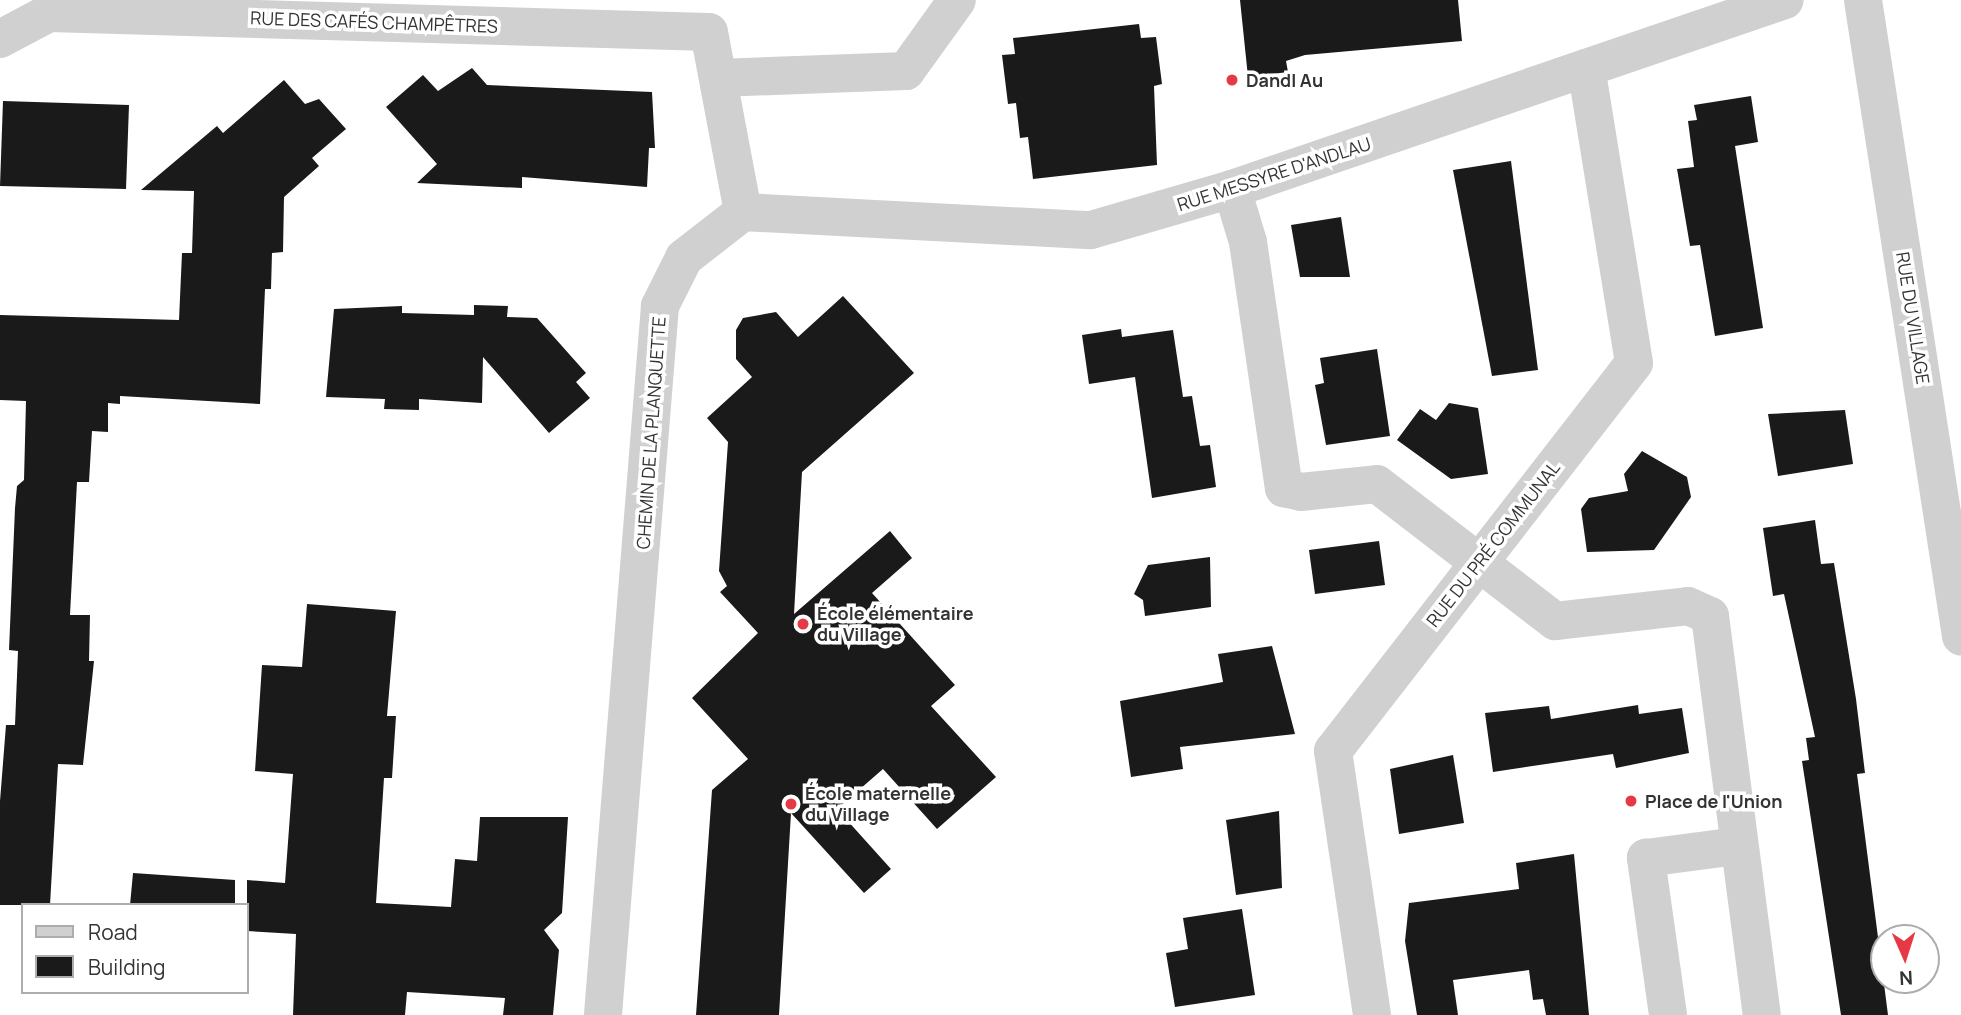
<!DOCTYPE html>
<meta charset="utf-8">
<style>
body{margin:0}
#map{position:relative;width:1961px;height:1015px;overflow:hidden;background:#fff;font-family:Manrope,sans-serif}
div>[style]{position:absolute}
.building>*{inset:0;background:#1a1a1a}
.minor>*{height:38px;margin:-19px;padding:0 19px;transform-origin:19px;border-radius:19px;background:#d0d0d0}
.dots>*{width:19px;height:19px;translate:-50% -50%;box-sizing:border-box;border:4px solid #fff;border-radius:50%}
span{translate:-50% -50%;white-space:nowrap;text-align:center;line-height:1.15;-webkit-text-stroke:7px #fff;paint-order:stroke}
.street-label{font-size:18px;color:#333}
.poi-label{font-size:18px;color:#333;font-weight:700}
.left{translate:0 -50%;text-align:left}
.legend{position:absolute;left:21px;top:903px;width:228px;height:91px;box-sizing:border-box;background:#fff;border:2px solid #adadad;margin:0;padding:9px 12px;list-style:none;font-size:21px;color:#333}
.legend li{display:flex;align-items:center;gap:14px;height:35px}
.legend b{width:35px;border:2px solid #adadad}
.north{position:absolute;left:1870px;top:924px;width:70px;height:70px;box-sizing:border-box;background:#fff;border:2px solid #adadad;border-radius:50%;rotate:177deg;font-size:19px;font-weight:700;line-height:28px;text-align:center;color:#333}
.north::after{content:'';display:block;margin:auto;width:24px;height:32px;background:#e63946;clip-path:polygon(50% 0,100% 100%,50% 72%,0 100%)}
</style>
<div id="map">
<div class="building">
<i style="clip-path:polygon(1240px 0,1458px 0,1462px 41px,1305px 55px,1286px 61px,1288px 72px,1248px 77px)"></i>
<i style="clip-path:polygon(1139px 24px,1141px 38px,1156px 37px,1162px 84px,1154px 86px,1157px 165px,1033px 179px,1028px 137px,1020px 138px,1016px 103px,1008px 104px,1002px 55px,1015px 54px,1013px 38px)"></i>
<i style="clip-path:polygon(472px 68px,487px 85px,652px 92px,655px 148px,649px 148px,647px 187px,522px 177px,522px 188px,417px 183px,437px 164px,386px 107px,423px 75px,438px 91px)"></i>
<i style="clip-path:polygon(284px 80px,305px 104px,319px 99px,346px 129px,312px 158px,319px 166px,284px 197px,283px 252px,272px 253px,271px 289px,265px 289px,260px 404px,120px 396px,120px 404px,108px 403px,108px 432px,92px 431px,89px 482px,77px 482px,70px 615px,90px 615px,89px 661px,94px 661px,83px 765px,58px 764px,50px 905px,0 905px,0 801px,6px 725px,15px 725px,18px 651px,9px 650px,15px 508px,17px 486px,24px 480px,26px 401px,0 400px,0 315px,179px 320px,182px 253px,192px 253px,194px 191px,141px 190px,217px 126px,223px 133px)"></i>
<i style="clip-path:polygon(1751px 96px,1758px 142px,1735px 146px,1763px 328px,1715px 336px,1700px 245px,1690px 246px,1677px 169px,1694px 167px,1688px 121px,1697px 120px,1694px 105px)"></i>
<i style="clip-path:polygon(3px 101px,129px 105px,126px 189px,0 186px)"></i>
<i style="clip-path:polygon(1511px 161px,1538px 370px,1492px 376px,1453px 170px)"></i>
<i style="clip-path:polygon(1341px 217px,1350px 277px,1300px 277px,1291px 225px)"></i>
<i style="clip-path:polygon(843px 296px,914px 373px,802px 472px,794px 614px,890px 531px,912px 558px,872px 593px,955px 685px,931px 706px,996px 777px,937px 829px,883px 769px,837px 809px,891px 869px,864px 893px,791px 813px,779px 1015px,696px 1015px,712px 790px,748px 759px,692px 698px,758px 633px,720px 592px,727px 586px,719px 571px,728px 442px,707px 418px,752px 377px,736px 359px,736px 330px,743px 318px,776px 312px,798px 337px)"></i>
<i style="clip-path:polygon(474px 305px,508px 306px,507px 317px,537px 318px,586px 373px,576px 382px,590px 398px,549px 433px,483px 357px,482px 403px,419px 399px,419px 410px,384px 409px,385px 399px,326px 397px,334px 309px,402px 306px,402px 313px,474px 315px)"></i>
<i style="clip-path:polygon(1121px 329px,1122px 337px,1173px 330px,1183px 397px,1192px 396px,1200px 446px,1210px 445px,1216px 487px,1152px 498px,1135px 377px,1089px 384px,1082px 335px)"></i>
<i style="clip-path:polygon(1377px 349px,1390px 436px,1326px 445px,1315px 385px,1324px 383px,1320px 358px)"></i>
<i style="clip-path:polygon(1449px 403px,1478px 408px,1488px 474px,1451px 479px,1397px 440px,1420px 409px,1436px 420px)"></i>
<i style="clip-path:polygon(1845px 410px,1853px 464px,1778px 476px,1768px 414px)"></i>
<i style="clip-path:polygon(1642px 451px,1687px 477px,1691px 497px,1654px 550px,1587px 552px,1581px 509px,1589px 498px,1628px 491px,1624px 474px)"></i>
<i style="clip-path:polygon(1815px 520px,1821px 564px,1834px 563px,1856px 699px,1865px 773px,1857px 774px,1888px 1015px,1841px 1015px,1802px 761px,1809px 760px,1806px 738px,1815px 737px,1784px 594px,1773px 596px,1770px 576px,1763px 528px)"></i>
<i style="clip-path:polygon(1379px 541px,1385px 585px,1315px 594px,1309px 550px)"></i>
<i style="clip-path:polygon(1210px 557px,1211px 607px,1145px 616px,1143px 600px,1134px 594px,1148px 565px)"></i>
<i style="clip-path:polygon(307px 604px,396px 611px,387px 716px,396px 716px,392px 778px,384px 778px,376px 903px,451px 907px,455px 859px,477px 861px,480px 817px,568px 817px,562px 913px,544px 930px,559px 950px,553px 1015px,503px 1015px,505px 998px,407px 992px,405px 1015px,293px 1015px,296px 934px,247px 931px,247px 880px,285px 883px,293px 774px,255px 771px,262px 665px,302px 667px)"></i>
<i style="clip-path:polygon(1272px 646px,1295px 734px,1180px 747px,1183px 769px,1131px 777px,1120px 701px,1223px 682px,1218px 654px)"></i>
<i style="clip-path:polygon(1638px 705px,1639px 714px,1682px 708px,1689px 753px,1616px 768px,1613px 754px,1493px 772px,1485px 713px,1549px 706px,1551px 719px)"></i>
<i style="clip-path:polygon(1453px 755px,1464px 823px,1399px 834px,1390px 769px)"></i>
<i style="clip-path:polygon(1279px 811px,1282px 888px,1236px 895px,1226px 820px)"></i>
<i style="clip-path:polygon(1574px 854px,1589px 1015px,1546px 1015px,1543px 999px,1533px 1000px,1529px 970px,1453px 980px,1458px 1015px,1417px 1015px,1405px 941px,1409px 903px,1519px 889px,1516px 863px)"></i>
<i style="clip-path:polygon(133px 873px,235px 880px,235px 905px,130px 905px)"></i>
<i style="clip-path:polygon(1242px 909px,1255px 995px,1175px 1007px,1166px 953px,1188px 949px,1183px 918px)"></i>
</div>
<div class="minor">
<i style="left:1863px;top:0;width:644px;rotate:81.24deg"></i>
<i style="left:0;top:39px;width:55px;rotate:-28deg"></i>
<i style="left:49px;top:13px;width:660px;rotate:1.65deg"></i>
<i style="left:709px;top:32px;width:183px;rotate:79.3deg"></i>
<i style="left:743px;top:212px;width:75px;rotate:142.1deg"></i>
<i style="left:684px;top:258px;width:54px;rotate:116.6deg"></i>
<i style="left:660px;top:306px;width:711px;rotate:94.6deg"></i>
<i style="left:718px;top:78px;width:188px;rotate:-2.1deg"></i>
<i style="left:906px;top:71px;width:87px;rotate:-54.3deg"></i>
<i style="left:1232px;top:189px;width:55px;rotate:73.2deg"></i>
<i style="left:1248px;top:242px;width:249px;rotate:81.7deg"></i>
<i style="left:1284px;top:488px;width:17px;rotate:13deg"></i>
<i style="left:1301px;top:492px;width:76px;rotate:-6deg"></i>
<i style="left:1377px;top:484px;width:225px;rotate:37.6deg"></i>
<i style="left:1555px;top:621px;width:134px;rotate:-6.4deg"></i>
<i style="left:1688px;top:606px;width:24px;rotate:24deg"></i>
<i style="left:1710px;top:616px;width:402px;rotate:82.6deg"></i>
<i style="left:743px;top:212px;width:348px;rotate:3deg"></i>
<i style="left:1091px;top:230px;width:147px;rotate:-16.2deg"></i>
<i style="left:1232px;top:189px;width:584px;rotate:-18.87deg"></i>
<i style="left:1372px;top:1015px;width:267px;rotate:-98.4deg"></i>
<i style="left:1333px;top:751px;width:491px;rotate:-52.2deg"></i>
<i style="left:1634px;top:363px;width:299px;rotate:-99.2deg"></i>
<i style="left:1668px;top:1015px;width:159px;rotate:-98deg"></i>
<i style="left:1646px;top:858px;width:92px;rotate:-7.5deg"></i>
</div>
<div class="dots">
<i style="left:1232px;top:80px;background:#e63946"></i>
<i style="left:803px;top:624px;background:#e63946"></i>
<i style="left:1631px;top:801px;background:#e63946"></i>
<i style="left:791px;top:804px;background:#e63946"></i>
</div>
<div class="street-label">
<span style="left:374px;top:22px;rotate:2deg">RUE DES CAFÉS CHAMPÊTRES</span>
<span style="left:1274px;top:174px;rotate:-18deg">RUE MESSYRE D'ANDLAU</span>
<span style="left:1913px;top:318px;rotate:81deg">RUE DU VILLAGE</span>
<span style="left:651px;top:433px;rotate:-86deg">CHEMIN DE LA PLANQUETTE</span>
<span style="left:1493px;top:544px;rotate:-52deg">RUE DU PRÉ COMMUNAL</span>
</div>
<div class="poi-label">
<span class="left" style="left:1246px;top:80px">Dandl Au</span>
<span class="left" style="left:817px;top:624px">École élémentaire<br>du Village</span>
<span class="left" style="left:805px;top:804px">École maternelle<br>du Village</span>
<span class="left" style="left:1645px;top:801px">Place de l'Union</span>
</div>
<ul class="legend">
<li><b style="height:9px;background:#d0d0d0"></b>Road</li>
<li><b style="height:19px;background:#1a1a1a"></b>Building</li>
</ul>
<div class="north">N</div>
</div>
